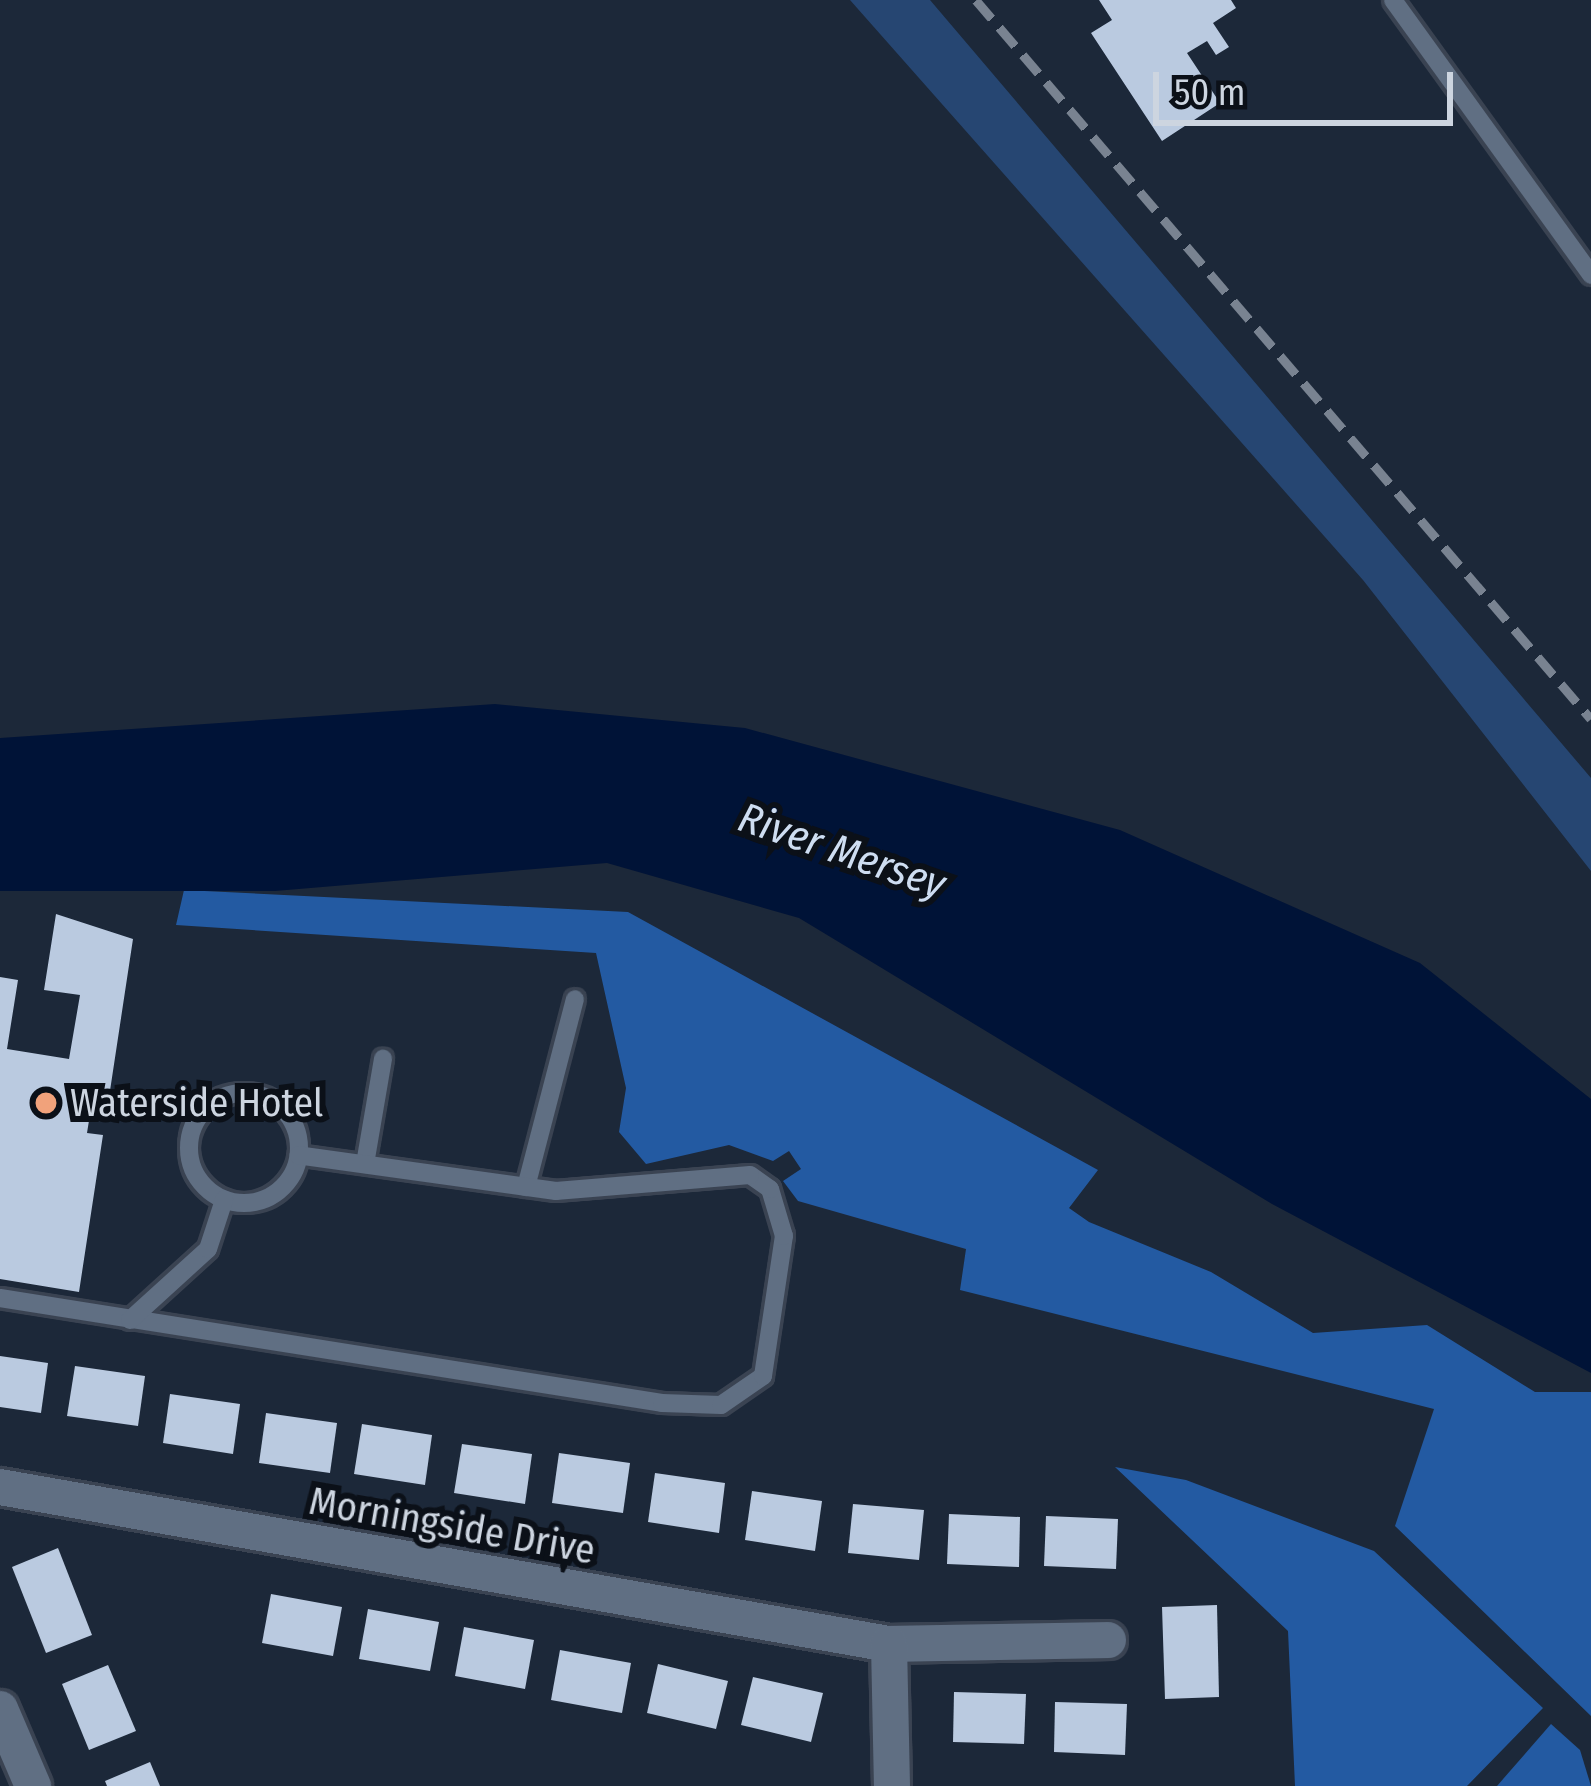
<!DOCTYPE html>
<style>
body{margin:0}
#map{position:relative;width:1591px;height:1786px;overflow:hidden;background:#1c2839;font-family:"Fira Sans Condensed",sans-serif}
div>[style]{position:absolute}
.green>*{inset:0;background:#264672}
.forest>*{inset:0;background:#235aa2}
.water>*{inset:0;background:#001337}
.building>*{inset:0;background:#bacae0}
.roads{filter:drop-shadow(3px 0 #3a4352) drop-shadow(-3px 0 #3a4352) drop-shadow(0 3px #3a4352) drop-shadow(0 -3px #3a4352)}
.lane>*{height:18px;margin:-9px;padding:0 9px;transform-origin:9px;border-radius:9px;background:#606f83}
.lane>.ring{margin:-9px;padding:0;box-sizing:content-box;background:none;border:18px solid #606f83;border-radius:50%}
.street>*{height:36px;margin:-18px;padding:0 18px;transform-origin:18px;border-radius:18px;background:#606f83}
.rail>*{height:9px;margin-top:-4.5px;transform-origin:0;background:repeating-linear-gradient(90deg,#798391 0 24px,transparent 0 36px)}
.dots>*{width:33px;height:33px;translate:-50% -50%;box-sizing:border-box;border:6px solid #0b1018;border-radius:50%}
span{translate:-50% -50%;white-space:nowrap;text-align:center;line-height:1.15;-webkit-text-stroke:12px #0b1018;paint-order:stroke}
.poi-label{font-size:39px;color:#cdd5e0}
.left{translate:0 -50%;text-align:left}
.street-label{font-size:39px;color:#cdd5e0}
.water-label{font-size:42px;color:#ceddf1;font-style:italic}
.scale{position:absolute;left:1153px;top:72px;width:300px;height:54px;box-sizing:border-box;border:6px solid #cdd5e0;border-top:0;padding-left:15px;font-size:36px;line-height:42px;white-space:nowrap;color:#cdd5e0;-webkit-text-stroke:9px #0b1018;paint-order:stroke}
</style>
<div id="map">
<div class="green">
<i style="clip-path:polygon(850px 0,930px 0,1591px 778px,1591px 871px,1363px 580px)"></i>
</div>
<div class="forest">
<i style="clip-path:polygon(184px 890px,628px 912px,1098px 1170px,1069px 1208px,1089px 1222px,1211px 1272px,1313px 1333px,1427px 1325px,1535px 1392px,1591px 1392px,1591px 1716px,1395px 1526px,1434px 1409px,960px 1290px,966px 1249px,798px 1201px,783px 1181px,801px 1169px,789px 1151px,773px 1161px,729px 1145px,646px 1164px,619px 1132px,626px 1088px,596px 953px,176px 925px)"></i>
<i style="clip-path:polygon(1115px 1467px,1186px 1480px,1374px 1551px,1543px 1708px,1467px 1786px,1295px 1786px,1288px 1631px)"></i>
<i style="clip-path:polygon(1551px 1724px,1580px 1750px,1591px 1786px,1497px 1786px)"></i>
</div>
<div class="water">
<i style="clip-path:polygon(495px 704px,745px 728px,1120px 830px,1420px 963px,1591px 1099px,1591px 1373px,1272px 1204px,799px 918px,607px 863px,275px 891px,0 891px,0 738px)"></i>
</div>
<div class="building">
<i style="clip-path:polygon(1099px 0,1231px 0,1236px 8px,1213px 23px,1229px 47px,1216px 55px,1207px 41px,1187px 53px,1220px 103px,1162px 141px,1091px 33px,1112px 20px)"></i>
<i style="clip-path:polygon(56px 914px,133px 939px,108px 1104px,92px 1102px,87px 1133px,103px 1135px,79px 1292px,0 1279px,0 977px,18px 980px,7px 1049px,69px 1059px,80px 995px,44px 990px)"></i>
<i style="clip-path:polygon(0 1356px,48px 1363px,41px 1413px,0 1407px)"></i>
<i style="clip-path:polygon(75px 1366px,145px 1376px,138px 1426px,67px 1416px)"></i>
<i style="clip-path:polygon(170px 1394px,240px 1404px,233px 1454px,163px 1443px)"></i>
<i style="clip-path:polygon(266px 1413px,337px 1423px,330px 1473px,259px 1463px)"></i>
<i style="clip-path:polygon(362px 1424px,432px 1435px,425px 1485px,354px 1474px)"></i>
<i style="clip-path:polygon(462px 1444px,532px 1454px,525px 1504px,454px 1493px)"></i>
<i style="clip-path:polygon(559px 1453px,630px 1463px,623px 1513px,552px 1503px)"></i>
<i style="clip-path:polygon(655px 1473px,725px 1483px,719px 1533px,648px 1522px)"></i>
<i style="clip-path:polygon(752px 1491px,822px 1501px,815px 1551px,745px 1540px)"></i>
<i style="clip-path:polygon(853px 1504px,924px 1510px,919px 1560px,848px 1553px)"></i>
<i style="clip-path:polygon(949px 1514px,1020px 1517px,1019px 1567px,947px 1564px)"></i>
<i style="clip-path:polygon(1046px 1516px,1118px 1519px,1116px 1569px,1044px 1566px)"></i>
<i style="clip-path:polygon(58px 1548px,92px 1635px,46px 1653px,12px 1567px)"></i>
<i style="clip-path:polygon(271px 1594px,342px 1607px,333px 1656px,262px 1643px)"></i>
<i style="clip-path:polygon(1217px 1605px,1219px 1697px,1165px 1699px,1162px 1607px)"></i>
<i style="clip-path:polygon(368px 1609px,439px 1622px,430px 1671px,359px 1659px)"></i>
<i style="clip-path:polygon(464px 1627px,534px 1640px,525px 1689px,455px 1676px)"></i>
<i style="clip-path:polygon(560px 1650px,631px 1663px,622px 1713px,551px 1700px)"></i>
<i style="clip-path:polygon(658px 1664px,728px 1681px,716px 1729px,647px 1713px)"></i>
<i style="clip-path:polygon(108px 1665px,136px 1731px,89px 1750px,62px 1684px)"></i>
<i style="clip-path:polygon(753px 1677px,823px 1693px,811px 1742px,741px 1725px)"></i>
<i style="clip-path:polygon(954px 1692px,1026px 1694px,1024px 1744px,953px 1742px)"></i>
<i style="clip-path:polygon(1055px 1702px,1127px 1704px,1125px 1755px,1054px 1752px)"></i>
<i style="clip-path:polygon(150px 1762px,160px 1786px,107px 1786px,105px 1781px)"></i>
</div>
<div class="roads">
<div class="lane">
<i style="left:1393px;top:0;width:339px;rotate:54.2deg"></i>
<i class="ring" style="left:189px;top:1093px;width:92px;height:92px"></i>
<i style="left:365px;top:1164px;width:107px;rotate:-80.3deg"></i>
<i style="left:526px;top:1187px;width:194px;rotate:-75.4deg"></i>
<i style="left:0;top:1298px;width:670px;rotate:9.01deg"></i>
<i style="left:662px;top:1403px;width:59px;rotate:1.9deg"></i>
<i style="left:721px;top:1405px;width:51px;rotate:-34.6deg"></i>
<i style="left:763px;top:1376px;width:142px;rotate:-81.5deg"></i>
<i style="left:784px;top:1236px;width:49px;rotate:-106.6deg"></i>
<i style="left:770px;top:1189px;width:24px;rotate:-145deg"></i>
<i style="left:750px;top:1175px;width:195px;rotate:175.3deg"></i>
<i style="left:556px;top:1191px;width:260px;rotate:-172.1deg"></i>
<i style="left:130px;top:1320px;width:105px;rotate:-42.3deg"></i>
<i style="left:208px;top:1249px;width:52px;rotate:-71.9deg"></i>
</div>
<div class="street">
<i style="left:0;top:1487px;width:903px;rotate:10.02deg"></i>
<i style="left:889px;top:1644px;width:219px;rotate:-1deg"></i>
<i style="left:889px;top:1644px;width:142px;rotate:88.8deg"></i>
<i style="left:0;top:1709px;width:84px;rotate:66.8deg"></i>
</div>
</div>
<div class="rail">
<i style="left:976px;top:0;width:946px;rotate:49.46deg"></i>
</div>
<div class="dots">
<i style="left:46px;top:1103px;background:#f1a27b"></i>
</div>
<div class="poi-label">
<span class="left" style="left:70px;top:1103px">Waterside Hotel</span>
</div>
<div class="street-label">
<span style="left:452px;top:1526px;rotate:10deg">Morningside Drive</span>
</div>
<div class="water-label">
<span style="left:842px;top:851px;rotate:19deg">River Mersey</span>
</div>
<div class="scale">50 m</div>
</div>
